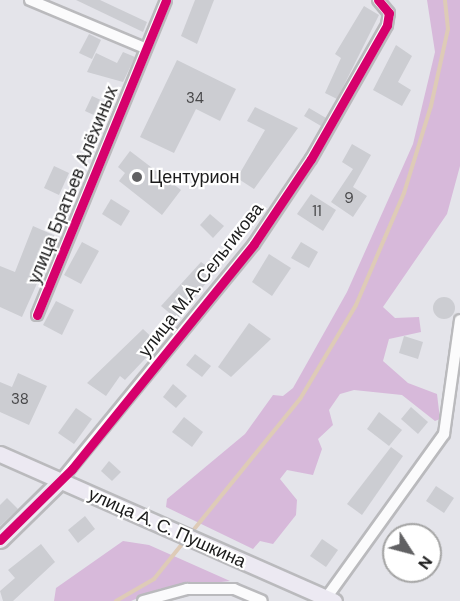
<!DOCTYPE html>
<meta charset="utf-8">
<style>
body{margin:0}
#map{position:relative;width:460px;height:601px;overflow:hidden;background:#e4e4ea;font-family:"DM Sans",sans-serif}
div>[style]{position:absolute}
.forest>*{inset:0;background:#d7b9da}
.stream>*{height:4px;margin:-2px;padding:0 2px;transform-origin:2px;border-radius:2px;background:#decbb7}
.building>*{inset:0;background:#cccdd2}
.round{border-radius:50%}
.roads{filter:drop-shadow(2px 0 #bababd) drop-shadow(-2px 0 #bababd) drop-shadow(0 2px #bababd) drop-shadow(0 -2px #bababd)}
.street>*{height:10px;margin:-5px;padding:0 5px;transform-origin:5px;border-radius:5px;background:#fbfbfc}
.secondary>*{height:15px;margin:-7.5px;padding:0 7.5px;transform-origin:7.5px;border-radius:7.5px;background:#ece9f2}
.cycleway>*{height:9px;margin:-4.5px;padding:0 4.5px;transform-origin:4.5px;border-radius:4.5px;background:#d6006c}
.dots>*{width:16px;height:16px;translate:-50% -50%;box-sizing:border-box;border:3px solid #fff;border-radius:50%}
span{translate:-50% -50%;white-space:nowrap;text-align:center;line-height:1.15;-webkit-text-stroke:4.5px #fff;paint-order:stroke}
.number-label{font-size:15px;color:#48484a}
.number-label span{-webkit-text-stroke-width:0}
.poi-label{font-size:18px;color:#1b1b1b}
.left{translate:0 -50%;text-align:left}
.street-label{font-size:18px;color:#1b1b1b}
.north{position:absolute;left:382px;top:523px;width:60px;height:60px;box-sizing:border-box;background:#fff;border:2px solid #a4a4a4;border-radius:50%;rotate:126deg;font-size:16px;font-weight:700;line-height:24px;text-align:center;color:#1b1b1b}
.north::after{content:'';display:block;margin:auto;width:21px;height:27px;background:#616163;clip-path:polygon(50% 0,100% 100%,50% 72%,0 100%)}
</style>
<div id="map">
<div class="forest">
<i style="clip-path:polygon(427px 0,460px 0,460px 166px,447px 214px,383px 307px,395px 318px,419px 317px,421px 332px,389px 339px,383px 361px,408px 383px,437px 394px,440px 419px,435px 421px,402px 395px,354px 390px,340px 394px,329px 410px,333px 425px,318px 439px,322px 449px,313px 475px,287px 470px,280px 479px,297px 500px,296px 515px,273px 544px,260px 541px,253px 549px,166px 507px,167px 499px,245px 434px,273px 395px,283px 396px,293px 388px,347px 292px,413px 144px,435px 52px)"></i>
<i style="clip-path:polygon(123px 541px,149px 545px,230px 581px,159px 589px,131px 601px,54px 601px,56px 588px)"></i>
</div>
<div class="stream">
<i style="left:191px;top:533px;width:173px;rotate:-50.9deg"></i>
<i style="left:300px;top:399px;width:109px;rotate:-59.2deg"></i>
<i style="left:356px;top:305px;width:122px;rotate:-66.8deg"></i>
<i style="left:404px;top:193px;width:91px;rotate:-72.8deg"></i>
<i style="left:431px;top:106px;width:79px;rotate:-77.6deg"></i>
<i style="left:448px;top:29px;width:29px;rotate:-96deg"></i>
<i style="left:116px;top:601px;width:44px;rotate:-30.1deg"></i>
<i style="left:154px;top:579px;width:51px;rotate:-51.3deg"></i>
</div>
<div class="building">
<i style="clip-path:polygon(76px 0,100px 0,147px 22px,143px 32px)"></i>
<i style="clip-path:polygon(195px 0,214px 0,197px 44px,181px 36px)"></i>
<i style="clip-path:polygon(364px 6px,379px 15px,337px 99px,325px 93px,341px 58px,335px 54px)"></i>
<i style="clip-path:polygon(89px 34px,101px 40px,92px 59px,79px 53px)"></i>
<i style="clip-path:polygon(396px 45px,412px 56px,398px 82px,411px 90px,402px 106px,373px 90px)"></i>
<i style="clip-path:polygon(123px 52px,135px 57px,123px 82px,87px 72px,96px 53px,117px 63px)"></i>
<i style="clip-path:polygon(177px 60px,236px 89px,220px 121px,196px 109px,174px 153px,140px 137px)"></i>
<i style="clip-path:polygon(92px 96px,114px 106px,107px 121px,85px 111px)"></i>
<i style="clip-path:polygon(255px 107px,298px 128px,254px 189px,237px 178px,265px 130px,247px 121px)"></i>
<i style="clip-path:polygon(309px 108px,326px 118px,321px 126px,304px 116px)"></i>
<i style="clip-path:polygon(352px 144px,371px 155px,353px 187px,367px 196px,353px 217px,331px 202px,353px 169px,342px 162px)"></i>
<i style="clip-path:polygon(130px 151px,181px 190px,162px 215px,119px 181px,125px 173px,118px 167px)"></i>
<i style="clip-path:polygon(54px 166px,69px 173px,59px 195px,44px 188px)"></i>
<i style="clip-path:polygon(311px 194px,336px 210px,323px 231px,297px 214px)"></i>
<i style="clip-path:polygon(111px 199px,130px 211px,121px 226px,102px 214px)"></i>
<i style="clip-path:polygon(210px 214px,224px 226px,213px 238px,200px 225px)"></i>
<i style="clip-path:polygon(33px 226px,58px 237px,22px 317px,0 307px,0 266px,15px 272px)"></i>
<i style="clip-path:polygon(82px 242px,99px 251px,81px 284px,64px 275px)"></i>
<i style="clip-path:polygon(301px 242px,318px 252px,309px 268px,291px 258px)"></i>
<i style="clip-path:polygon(269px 254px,291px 268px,272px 296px,252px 282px)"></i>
<i style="clip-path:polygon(201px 262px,215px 272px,177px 319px,161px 306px)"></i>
<i class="round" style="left:433px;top:297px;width:22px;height:22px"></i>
<i style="clip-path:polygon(56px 301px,74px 310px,62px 335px,43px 325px)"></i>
<i style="clip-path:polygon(249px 323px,271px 339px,231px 377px,218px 367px)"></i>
<i style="clip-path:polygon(143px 329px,159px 344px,125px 380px,120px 376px,106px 396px,87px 383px)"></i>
<i style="clip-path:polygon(404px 336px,423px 342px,418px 359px,399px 353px)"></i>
<i style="clip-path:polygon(195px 354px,211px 366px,202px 377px,186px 365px)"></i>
<i style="clip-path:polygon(18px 373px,47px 386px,29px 425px,0 412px,0 382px,12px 387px)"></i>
<i style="clip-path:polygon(173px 384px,187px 396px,176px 408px,163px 397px)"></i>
<i style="clip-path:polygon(411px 407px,428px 422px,418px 434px,401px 419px)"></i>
<i style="clip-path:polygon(76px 408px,92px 419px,74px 444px,58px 433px)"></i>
<i style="clip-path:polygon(379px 412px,402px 430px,389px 446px,367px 429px)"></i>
<i style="clip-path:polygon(184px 417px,203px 432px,192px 447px,172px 432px)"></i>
<i style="clip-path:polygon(391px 447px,403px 456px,362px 515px,347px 504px)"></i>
<i style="clip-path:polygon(109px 461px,121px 472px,112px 481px,101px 471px)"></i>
<i style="clip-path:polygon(436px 486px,454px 498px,444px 513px,426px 501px)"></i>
<i style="clip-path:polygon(7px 498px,18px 509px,0 526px,0 505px)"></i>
<i style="clip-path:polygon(85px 516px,95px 529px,78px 543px,68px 530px)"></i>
<i style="clip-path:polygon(322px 539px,338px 550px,326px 567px,310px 556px)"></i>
<i style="clip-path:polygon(41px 544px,55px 562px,13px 601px,3px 601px,0 591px,15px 578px,8px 570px)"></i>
</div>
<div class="roads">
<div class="street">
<i style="left:30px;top:0;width:125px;rotate:22.7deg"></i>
<i style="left:37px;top:315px;width:340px;rotate:-67.7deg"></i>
<i style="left:60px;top:481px;width:306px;rotate:-50.7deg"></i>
<i style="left:254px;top:244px;width:102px;rotate:-56.2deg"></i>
<i style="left:311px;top:159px;width:154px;rotate:-60.4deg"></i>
<i style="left:387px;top:25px;width:12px;rotate:-81deg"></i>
<i style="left:389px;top:13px;width:17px;rotate:-130deg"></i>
<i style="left:143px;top:601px;width:46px;rotate:-15.3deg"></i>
<i style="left:187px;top:589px;width:47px"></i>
<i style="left:234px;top:589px;width:30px;rotate:23deg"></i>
<i style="left:324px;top:601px;width:206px;rotate:-54.3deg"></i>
<i style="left:444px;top:434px;width:115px;rotate:-82deg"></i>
</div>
<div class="secondary">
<i style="left:0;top:454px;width:365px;rotate:23.8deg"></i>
<i style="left:0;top:540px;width:84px;rotate:-44.5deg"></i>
</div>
</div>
<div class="cycleway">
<i style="left:37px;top:315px;width:340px;rotate:-67.7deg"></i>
<i style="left:0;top:540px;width:101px;rotate:-44.6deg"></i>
<i style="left:72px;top:469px;width:289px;rotate:-51deg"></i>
<i style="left:254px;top:244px;width:102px;rotate:-56.2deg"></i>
<i style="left:311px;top:159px;width:154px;rotate:-60.4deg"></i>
<i style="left:387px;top:25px;width:12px;rotate:-81deg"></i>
<i style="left:389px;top:13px;width:17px;rotate:-130deg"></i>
</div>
<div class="dots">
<i style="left:137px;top:177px;background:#616163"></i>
</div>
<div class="number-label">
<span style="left:195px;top:99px">34</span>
<span style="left:349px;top:199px">9</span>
<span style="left:317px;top:212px">11</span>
<span style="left:20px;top:400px">38</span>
</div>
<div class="poi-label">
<span class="left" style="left:149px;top:177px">Центурион</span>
</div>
<div class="street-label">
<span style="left:73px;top:185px;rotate:-68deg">улица Братьев Алёхиных</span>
<span style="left:201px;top:280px;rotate:-52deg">улица М.А. Сельгикова</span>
<span style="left:167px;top:528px;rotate:24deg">улица А. С. Пушкина</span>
</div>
<div class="north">N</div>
</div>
